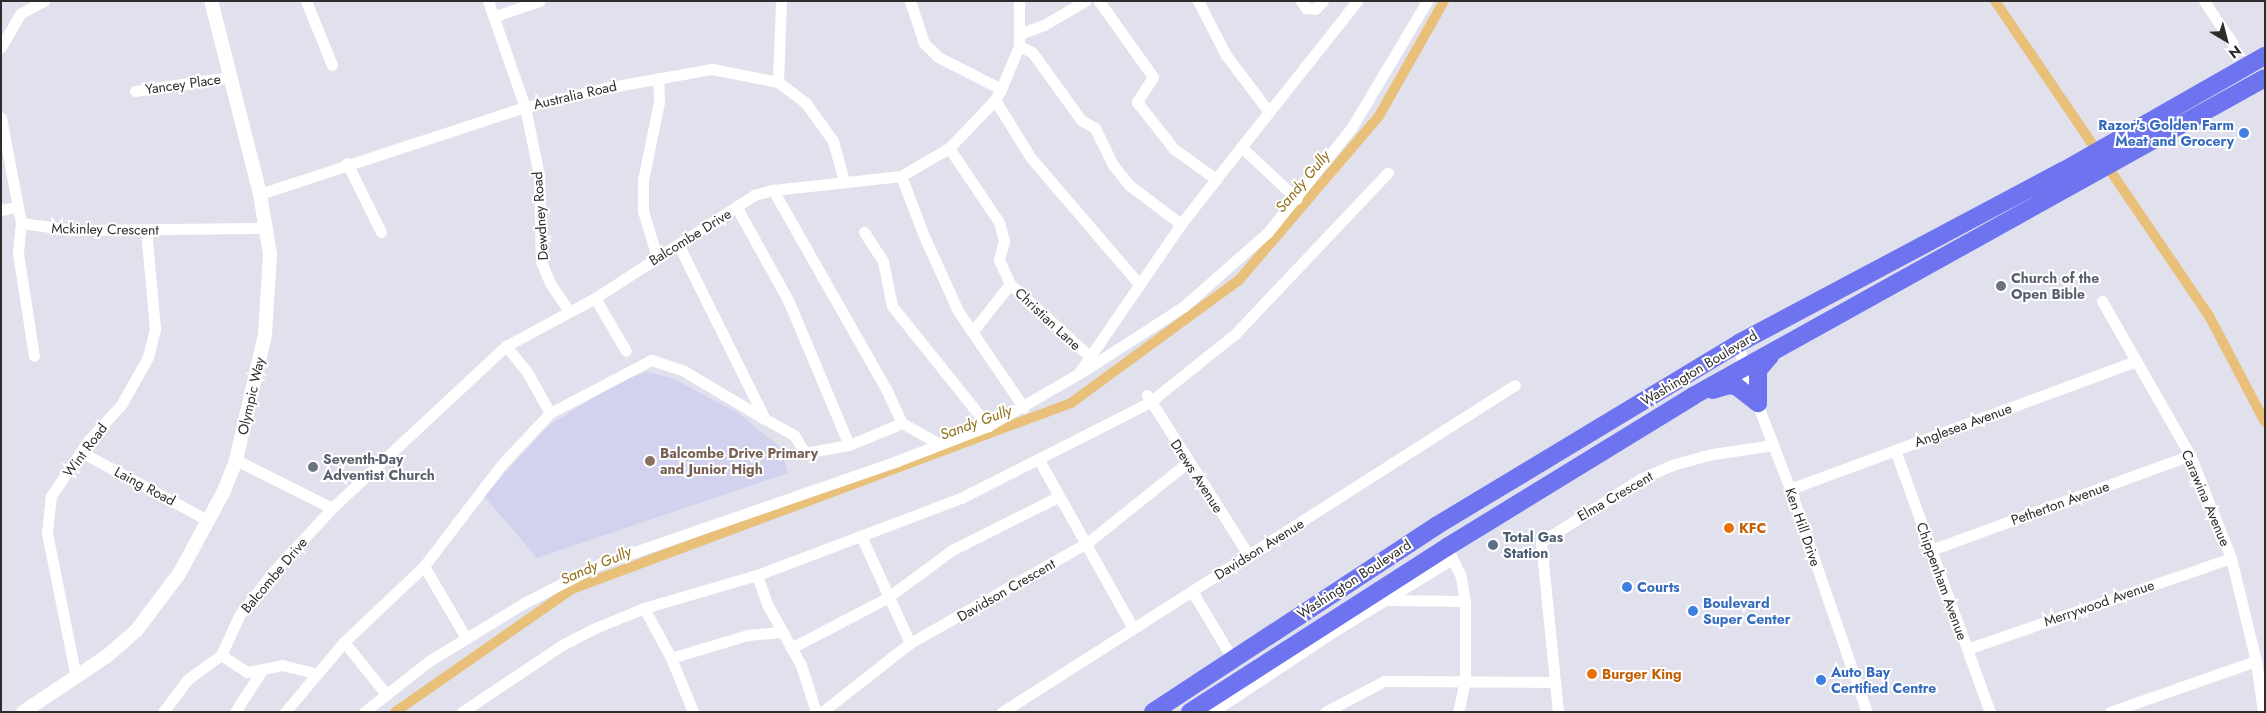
<!DOCTYPE html>
<style>
body{margin:0}
#map{position:relative;width:2266px;height:713px;overflow:hidden;background:#e0e1ed;font-family:Jost,sans-serif}
div>[style]{position:absolute}
.education>*{inset:0;background:#d2d1ee}
.canal>*{height:10px;margin:-5px;padding:0 5px;transform-origin:5px;border-radius:5px;background:#e9c07a}
.minor>*{height:11px;margin:-5.5px;padding:0 5.5px;transform-origin:5.5px;border-radius:5.5px;background:#fff}
.tertiary>*{height:14px;margin:-7px;padding:0 7px;transform-origin:7px;border-radius:7px;background:#fff}
.trunk>*{height:18px;margin:-9px;padding:0 9px;transform-origin:9px;border-radius:9px;background:#6e74f0}
.dots>*{width:14px;height:14px;translate:-50% -50%;box-sizing:border-box;border:2px solid #fff;border-radius:50%}
span{translate:-50% -50%;white-space:nowrap;text-align:center;line-height:1.15;-webkit-text-stroke:4px #fff;paint-order:stroke}
.street-label{font-size:14px;color:#2d2d2d}
.shop-label{font-size:14px;color:#366cbe;font-weight:700}
.right{translate:-100% -50%;text-align:right}
.left{translate:0 -50%;text-align:left}
.worship-label{font-size:14px;color:#5b616d;font-weight:700}
.education-label{font-size:14px;color:#785e54;font-weight:700}
.food-label{font-size:14px;color:#c56008;font-weight:700}
.service-label{font-size:14px;color:#4e5e75;font-weight:700}
.water-label{font-size:15px;color:#916e15;font-style:italic}
.frame{position:absolute;inset:0;border:2px solid #2d2d2d;pointer-events:none}
.north{position:absolute;left:2201px;top:15px;width:50px;height:50px;-webkit-text-stroke:4px #fff;paint-order:stroke;rotate:143deg;font-size:14px;font-weight:700;line-height:20px;text-align:center;color:#2d2d2d}
.north::after{content:'';display:block;margin:auto;width:18px;height:22px;background:#2d2d2d;clip-path:polygon(50% 0,100% 100%,50% 72%,0 100%)}
</style>
<div id="map">
<div class="education">
<i style="clip-path:polygon(648px 372px,672px 378px,738px 413px,781px 448px,788px 473px,537px 558px,484px 496px,547px 427px,621px 380px)"></i>
</div>
<div class="canal">
<i style="left:1995px;top:1px;width:379px;rotate:55.8deg"></i>
<i style="left:2208px;top:314px;width:122px;rotate:62.2deg"></i>
<i style="left:395px;top:712px;width:216px;rotate:-34.8deg"></i>
<i style="left:572px;top:589px;width:533px;rotate:-20.44deg"></i>
<i style="left:1071px;top:403px;width:208px;rotate:-36.2deg"></i>
<i style="left:1239px;top:280px;width:216px;rotate:-49.5deg"></i>
<i style="left:1379px;top:116px;width:132px;rotate:-60.5deg"></i>
</div>
<div class="minor">
<i style="left:306px;top:1px;width:69px;rotate:67.9deg"></i>
<i style="left:488px;top:1px;width:112px;rotate:70.8deg"></i>
<i style="left:525px;top:107px;width:69px;rotate:78.4deg"></i>
<i style="left:539px;top:175px;width:86px;rotate:88.7deg"></i>
<i style="left:541px;top:261px;width:24px;rotate:68deg"></i>
<i style="left:550px;top:283px;width:34px;rotate:56deg"></i>
<i style="left:910px;top:1px;width:44px;rotate:71.6deg"></i>
<i style="left:924px;top:43px;width:20px;rotate:45deg"></i>
<i style="left:938px;top:57px;width:71px;rotate:26.9deg"></i>
<i style="left:1099px;top:1px;width:93px;rotate:54.6deg"></i>
<i style="left:1153px;top:77px;width:30px;rotate:123deg"></i>
<i style="left:1137px;top:102px;width:60px;rotate:51.8deg"></i>
<i style="left:1174px;top:149px;width:52px;rotate:35.5deg"></i>
<i style="left:1216px;top:179px;width:227px;rotate:-51.6deg"></i>
<i style="left:1198px;top:1px;width:61px;rotate:62.6deg"></i>
<i style="left:1226px;top:55px;width:71px;rotate:53deg"></i>
<i style="left:1301px;top:1px;width:9px;rotate:54deg"></i>
<i style="left:1306px;top:8px;width:9px;rotate:6deg"></i>
<i style="left:1315px;top:9px;width:11px;rotate:-45deg"></i>
<i style="left:2204px;top:1px;width:52px;rotate:56deg"></i>
<i style="left:496px;top:16px;width:46px;rotate:-19.2deg"></i>
<i style="left:1019px;top:34px;width:27px;rotate:-20deg"></i>
<i style="left:1044px;top:25px;width:48px;rotate:-30.3deg"></i>
<i style="left:1019px;top:46px;width:14px;rotate:25deg"></i>
<i style="left:1032px;top:52px;width:84px;rotate:54.2deg"></i>
<i style="left:1081px;top:120px;width:16px;rotate:30deg"></i>
<i style="left:1095px;top:128px;width:41px;rotate:64.1deg"></i>
<i style="left:1113px;top:165px;width:26px;rotate:51deg"></i>
<i style="left:1129px;top:185px;width:65px;rotate:36.9deg"></i>
<i style="left:1px;top:47px;width:39px;rotate:-60deg"></i>
<i style="left:21px;top:13px;width:26px;rotate:-28deg"></i>
<i style="left:778px;top:82px;width:81px;rotate:-87.9deg"></i>
<i style="left:135px;top:91px;width:96px;rotate:-8.4deg"></i>
<i style="left:995px;top:100px;width:68px;rotate:58.2deg"></i>
<i style="left:1031px;top:158px;width:166px;rotate:49.4deg"></i>
<i style="left:1px;top:118px;width:107px;rotate:79.2deg"></i>
<i style="left:21px;top:223px;width:52px;rotate:7.7deg"></i>
<i style="left:73px;top:230px;width:194px;rotate:-0.6deg"></i>
<i style="left:1241px;top:147px;width:76px;rotate:42.9deg"></i>
<i style="left:949px;top:148px;width:89px;rotate:56deg"></i>
<i style="left:999px;top:222px;width:20px;rotate:75deg"></i>
<i style="left:1004px;top:241px;width:20px;rotate:105deg"></i>
<i style="left:999px;top:260px;width:26px;rotate:65deg"></i>
<i style="left:1010px;top:284px;width:107px;rotate:42.3deg"></i>
<i style="left:347px;top:163px;width:77px;rotate:63.8deg"></i>
<i style="left:901px;top:176px;width:64px;rotate:69deg"></i>
<i style="left:924px;top:236px;width:82px;rotate:65.6deg"></i>
<i style="left:958px;top:311px;width:117px;rotate:55.8deg"></i>
<i style="left:773px;top:190px;width:231px;rotate:60.4deg"></i>
<i style="left:887px;top:391px;width:35px;rotate:65deg"></i>
<i style="left:902px;top:423px;width:41px;rotate:29.1deg"></i>
<i style="left:260px;top:194px;width:279px;rotate:-18.2deg"></i>
<i style="left:525px;top:107px;width:82px;rotate:-13.4deg"></i>
<i style="left:605px;top:88px;width:109px;rotate:-10.1deg"></i>
<i style="left:712px;top:69px;width:67px;rotate:11.1deg"></i>
<i style="left:778px;top:82px;width:34px;rotate:37deg"></i>
<i style="left:805px;top:102px;width:48px;rotate:54.3deg"></i>
<i style="left:833px;top:141px;width:41px;rotate:74.6deg"></i>
<i style="left:737px;top:208px;width:105px;rotate:61deg"></i>
<i style="left:788px;top:300px;width:157px;rotate:67.2deg"></i>
<i style="left:1px;top:210px;width:16px;rotate:-11deg"></i>
<i style="left:21px;top:223px;width:30px;rotate:96deg"></i>
<i style="left:18px;top:253px;width:104px;rotate:81.2deg"></i>
<i style="left:864px;top:232px;width:35px;rotate:57deg"></i>
<i style="left:883px;top:261px;width:46px;rotate:78.7deg"></i>
<i style="left:892px;top:306px;width:154px;rotate:51.3deg"></i>
<i style="left:679px;top:246px;width:193px;rotate:63.6deg"></i>
<i style="left:765px;top:419px;width:33px;rotate:29deg"></i>
<i style="left:794px;top:435px;width:21px;rotate:59deg"></i>
<i style="left:805px;top:453px;width:45px;rotate:-10.3deg"></i>
<i style="left:849px;top:445px;width:57px;rotate:-22.5deg"></i>
<i style="left:657px;top:257px;width:48px;rotate:-106.9deg"></i>
<i style="left:643px;top:211px;width:31px;rotate:-90deg"></i>
<i style="left:643px;top:180px;width:80px;rotate:-78.4deg"></i>
<i style="left:659px;top:102px;width:24px;rotate:-92deg"></i>
<i style="left:595px;top:298px;width:61px;rotate:59.7deg"></i>
<i style="left:2102px;top:301px;width:177px;rotate:60.3deg"></i>
<i style="left:2190px;top:455px;width:111px;rotate:68.3deg"></i>
<i style="left:2231px;top:558px;width:106px;rotate:76.4deg"></i>
<i style="left:2256px;top:661px;width:51px;rotate:82.2deg"></i>
<i style="left:972px;top:332px;width:61px;rotate:-51.6deg"></i>
<i style="left:1739px;top:343px;width:24px;rotate:81deg"></i>
<i style="left:1743px;top:367px;width:131px;rotate:68.9deg"></i>
<i style="left:1790px;top:489px;width:236px;rotate:71deg"></i>
<i style="left:506px;top:346px;width:33px;rotate:51deg"></i>
<i style="left:527px;top:372px;width:47px;rotate:60.7deg"></i>
<i style="left:1082px;top:372px;width:120px;rotate:-32.8deg"></i>
<i style="left:1183px;top:307px;width:113px;rotate:-41.4deg"></i>
<i style="left:1268px;top:232px;width:134px;rotate:-51.3deg"></i>
<i style="left:1352px;top:127px;width:147px;rotate:-59.2deg"></i>
<i style="left:1147px;top:395px;width:191px;rotate:57.6deg"></i>
<i style="left:1895px;top:450px;width:279px;rotate:70.1deg"></i>
<i style="left:81px;top:452px;width:145px;rotate:28.3deg"></i>
<i style="left:236px;top:460px;width:107px;rotate:26.6deg"></i>
<i style="left:1039px;top:460px;width:193px;rotate:60.8deg"></i>
<i style="left:1790px;top:489px;width:369px;rotate:-20.3deg"></i>
<i style="left:861px;top:536px;width:118px;rotate:65.4deg"></i>
<i style="left:1931px;top:550px;width:276px;rotate:-20.1deg"></i>
<i style="left:1450px;top:554px;width:25px;rotate:64deg"></i>
<i style="left:1461px;top:577px;width:24px;rotate:81deg"></i>
<i style="left:1465px;top:601px;width:79px;rotate:90deg"></i>
<i style="left:1465px;top:680px;width:33px;rotate:102deg"></i>
<i style="left:424px;top:566px;width:83px;rotate:59.7deg"></i>
<i style="left:757px;top:575px;width:31px;rotate:71deg"></i>
<i style="left:767px;top:604px;width:70px;rotate:60.9deg"></i>
<i style="left:801px;top:665px;width:49px;rotate:72.3deg"></i>
<i style="left:1192px;top:591px;width:78px;rotate:59.2deg"></i>
<i style="left:1389px;top:600px;width:76px;rotate:0.8deg"></i>
<i style="left:644px;top:608px;width:57px;rotate:61.6deg"></i>
<i style="left:671px;top:658px;width:58px;rotate:67.8deg"></i>
<i style="left:344px;top:642px;width:67px;rotate:51.1deg"></i>
<i style="left:791px;top:648px;width:108px;rotate:-27.5deg"></i>
<i style="left:887px;top:598px;width:81px;rotate:-36.4deg"></i>
<i style="left:952px;top:550px;width:119px;rotate:-26.6deg"></i>
<i style="left:1967px;top:649px;width:279px;rotate:-19deg"></i>
<i style="left:221px;top:655px;width:31px;rotate:33deg"></i>
<i style="left:247px;top:672px;width:36px;rotate:-11deg"></i>
<i style="left:282px;top:665px;width:33px;rotate:14deg"></i>
<i style="left:671px;top:658px;width:79px;rotate:-16.8deg"></i>
<i style="left:747px;top:635px;width:34px;rotate:-5deg"></i>
<i style="left:76px;top:677px;width:147px;rotate:-101.4deg"></i>
<i style="left:47px;top:533px;width:37px;rotate:-84deg"></i>
<i style="left:51px;top:496px;width:66px;rotate:-56.1deg"></i>
<i style="left:88px;top:441px;width:49px;rotate:-47.5deg"></i>
<i style="left:121px;top:405px;width:55px;rotate:-60.6deg"></i>
<i style="left:148px;top:357px;width:29px;rotate:-76deg"></i>
<i style="left:155px;top:329px;width:99px;rotate:-95.2deg"></i>
<i style="left:163px;top:712px;width:41px;rotate:-52.9deg"></i>
<i style="left:188px;top:679px;width:41px;rotate:-36deg"></i>
<i style="left:221px;top:655px;width:45px;rotate:-65.1deg"></i>
<i style="left:240px;top:614px;width:53px;rotate:-51.8deg"></i>
<i style="left:273px;top:572px;width:87px;rotate:-47.3deg"></i>
<i style="left:332px;top:508px;width:238px;rotate:-43deg"></i>
<i style="left:506px;top:346px;width:101px;rotate:-28.3deg"></i>
<i style="left:595px;top:298px;width:189px;rotate:-32.9deg"></i>
<i style="left:754px;top:195px;width:20px;rotate:-15deg"></i>
<i style="left:773px;top:190px;width:129px;rotate:-6.2deg"></i>
<i style="left:901px;top:176px;width:56px;rotate:-30.3deg"></i>
<i style="left:949px;top:148px;width:66px;rotate:-46.2deg"></i>
<i style="left:995px;top:100px;width:13px;rotate:-61deg"></i>
<i style="left:1001px;top:89px;width:47px;rotate:-67.3deg"></i>
<i style="left:1019px;top:46px;width:45px;rotate:-90deg"></i>
<i style="left:235px;top:712px;width:50px;rotate:-57.3deg"></i>
<i style="left:285px;top:712px;width:92px;rotate:-49.9deg"></i>
<i style="left:344px;top:642px;width:110px;rotate:-43.5deg"></i>
<i style="left:424px;top:566px;width:128px;rotate:-52.6deg"></i>
<i style="left:502px;top:464px;width:70px;rotate:-46.7deg"></i>
<i style="left:550px;top:413px;width:114px;rotate:-27.7deg"></i>
<i style="left:651px;top:360px;width:35px;rotate:18deg"></i>
<i style="left:684px;top:371px;width:94px;rotate:30.7deg"></i>
<i style="left:364px;top:712px;width:83px;rotate:-38.1deg"></i>
<i style="left:429px;top:661px;width:111px;rotate:-31.4deg"></i>
<i style="left:524px;top:603px;width:85px;rotate:-27.2deg"></i>
<i style="left:600px;top:564px;width:314px;rotate:-19.1deg"></i>
<i style="left:897px;top:461px;width:97px;rotate:-21deg"></i>
<i style="left:988px;top:426px;width:104px;rotate:-30deg"></i>
<i style="left:1078px;top:374px;width:182px;rotate:-55.5deg"></i>
<i style="left:1181px;top:224px;width:57px;rotate:-52.1deg"></i>
<i style="left:462px;top:712px;width:120px;rotate:-33.8deg"></i>
<i style="left:562px;top:645px;width:37px;rotate:-27deg"></i>
<i style="left:595px;top:628px;width:53px;rotate:-22.2deg"></i>
<i style="left:644px;top:608px;width:118px;rotate:-16.3deg"></i>
<i style="left:757px;top:575px;width:218px;rotate:-20.7deg"></i>
<i style="left:961px;top:498px;width:212px;rotate:-26.9deg"></i>
<i style="left:1150px;top:402px;width:110px;rotate:-38.7deg"></i>
<i style="left:1236px;top:333px;width:221px;rotate:-46.6deg"></i>
<i style="left:822px;top:712px;width:112px;rotate:-38.1deg"></i>
<i style="left:910px;top:643px;width:203px;rotate:-29.5deg"></i>
<i style="left:1087px;top:543px;width:128px;rotate:-38.7deg"></i>
<i style="left:1002px;top:712px;width:608px;rotate:-32.51deg"></i>
<i style="left:1212px;top:712px;width:149px;rotate:-33.5deg"></i>
<i style="left:1336px;top:630px;width:136px;rotate:-31.5deg"></i>
<i style="left:1325px;top:712px;width:67px;rotate:-27.7deg"></i>
<i style="left:1384px;top:681px;width:170px;rotate:0.3deg"></i>
<i style="left:1558px;top:712px;width:171px;rotate:-95.7deg"></i>
<i style="left:1541px;top:542px;width:120px;rotate:-32.4deg"></i>
<i style="left:1642px;top:478px;width:36px;rotate:-23deg"></i>
<i style="left:1675px;top:464px;width:39px;rotate:-15deg"></i>
<i style="left:1713px;top:454px;width:61px;rotate:-8.5deg"></i>
<i style="left:2110px;top:712px;width:155px;rotate:-19.3deg"></i>
</div>
<div class="tertiary">
<i style="left:23px;top:712px;width:101px;rotate:-33.7deg"></i>
<i style="left:107px;top:656px;width:38px;rotate:-41deg"></i>
<i style="left:136px;top:631px;width:71px;rotate:-53deg"></i>
<i style="left:179px;top:574px;width:92px;rotate:-61.5deg"></i>
<i style="left:223px;top:493px;width:35px;rotate:-68deg"></i>
<i style="left:236px;top:460px;width:129px;rotate:-77deg"></i>
<i style="left:265px;top:334px;width:80px;rotate:-86.4deg"></i>
<i style="left:270px;top:254px;width:61px;rotate:-99.5deg"></i>
<i style="left:260px;top:194px;width:199px;rotate:-104.2deg"></i>
</div>
<div class="trunk">
<i style="left:1713px;top:390px;width:17px;rotate:-17deg"></i>
<i style="left:1729px;top:385px;width:7px;rotate:8deg"></i>
<i style="left:1736px;top:386px;width:28px;rotate:38deg"></i>
<i style="left:1758px;top:403px;width:33px;rotate:-90deg"></i>
<i style="left:1758px;top:370px;width:18px;rotate:-49deg"></i>
<i style="left:1153px;top:712px;width:339px;rotate:-33.3deg"></i>
<i style="left:1436px;top:526px;width:354px;rotate:-31.1deg"></i>
<i style="left:1739px;top:343px;width:367px;rotate:-28deg"></i>
<i style="left:2063px;top:171px;width:232px;rotate:-29.7deg"></i>
<i style="left:1190px;top:712px;width:305px;rotate:-32.7deg"></i>
<i style="left:1447px;top:547px;width:289px;rotate:-31.5deg"></i>
<i style="left:1693px;top:396px;width:654px;rotate:-29.07deg"></i>
</div>
<div class="dots">
<i style="left:2244px;top:133px;background:#3f7fe0"></i>
<i style="left:2001px;top:286px;background:#6b7280"></i>
<i style="left:650px;top:461px;background:#8d6e63"></i>
<i style="left:313px;top:467px;background:#6b7280"></i>
<i style="left:1729px;top:528px;background:#e8710a"></i>
<i style="left:1493px;top:545px;background:#5c6f8a"></i>
<i style="left:1627px;top:587px;background:#3f7fe0"></i>
<i style="left:1693px;top:611px;background:#3f7fe0"></i>
<i style="left:1592px;top:674px;background:#e8710a"></i>
<i style="left:1821px;top:680px;background:#3f7fe0"></i>
</div>
<div class="street-label">
<span style="left:183px;top:84px;rotate:-8deg">Yancey Place</span>
<span style="left:575px;top:95px;rotate:-13deg">Australia Road</span>
<span style="left:540px;top:216px;rotate:-94deg">Dewdney Road</span>
<span style="left:105px;top:229px;rotate:1deg">Mckinley Crescent</span>
<span style="left:690px;top:237px;rotate:-32deg">Balcombe Drive</span>
<span style="left:1048px;top:319px;rotate:43deg">Christian Lane</span>
<span style="left:1699px;top:368px;rotate:-31deg">Washington Boulevard</span>
<span style="left:251px;top:396px;rotate:-77deg">Olympic Way</span>
<span style="left:1963px;top:425px;rotate:-20deg">Anglesea Avenue</span>
<span style="left:85px;top:450px;rotate:-53deg">Wint Road</span>
<span style="left:1197px;top:476px;rotate:57deg">Drews Avenue</span>
<span style="left:145px;top:486px;rotate:28deg">Laing Road</span>
<span style="left:1615px;top:496px;rotate:-30deg">Elma Crescent</span>
<span style="left:2206px;top:498px;rotate:67deg">Carawina Avenue</span>
<span style="left:2060px;top:503px;rotate:-20deg">Petherton Avenue</span>
<span style="left:1803px;top:527px;rotate:71deg">Ken Hill Drive</span>
<span style="left:1259px;top:549px;rotate:-32deg">Davidson Avenue</span>
<span style="left:274px;top:575px;rotate:-50deg">Balcombe Drive</span>
<span style="left:1354px;top:579px;rotate:-33deg">Washington Boulevard</span>
<span style="left:1942px;top:581px;rotate:70deg">Chippenham Avenue</span>
<span style="left:1006px;top:590px;rotate:-30deg">Davidson Crescent</span>
<span style="left:2099px;top:603px;rotate:-19deg">Merrywood Avenue</span>
</div>
<div class="shop-label">
<span class="right" style="left:2234px;top:133px">Razor's Golden Farm<br>Meat and Grocery</span>
<span class="left" style="left:1637px;top:587px">Courts</span>
<span class="left" style="left:1703px;top:611px">Boulevard<br>Super Center</span>
<span class="left" style="left:1831px;top:680px">Auto Bay<br>Certified Centre</span>
</div>
<div class="worship-label">
<span class="left" style="left:2011px;top:286px">Church of the<br>Open Bible</span>
<span class="left" style="left:323px;top:467px">Seventh-Day<br>Adventist Church</span>
</div>
<div class="education-label">
<span class="left" style="left:660px;top:461px">Balcombe Drive Primary<br>and Junior High</span>
</div>
<div class="food-label">
<span class="left" style="left:1739px;top:528px">KFC</span>
<span class="left" style="left:1602px;top:674px">Burger King</span>
</div>
<div class="service-label">
<span class="left" style="left:1503px;top:545px">Total Gas<br>Station</span>
</div>
<div class="water-label">
<span style="left:1303px;top:182px;rotate:-50deg">Sandy Gully</span>
<span style="left:976px;top:423px;rotate:-20deg">Sandy Gully</span>
<span style="left:596px;top:566px;rotate:-23deg">Sandy Gully</span>
</div>
<div class="frame"></div>
<div class="north">N</div>
</div>
